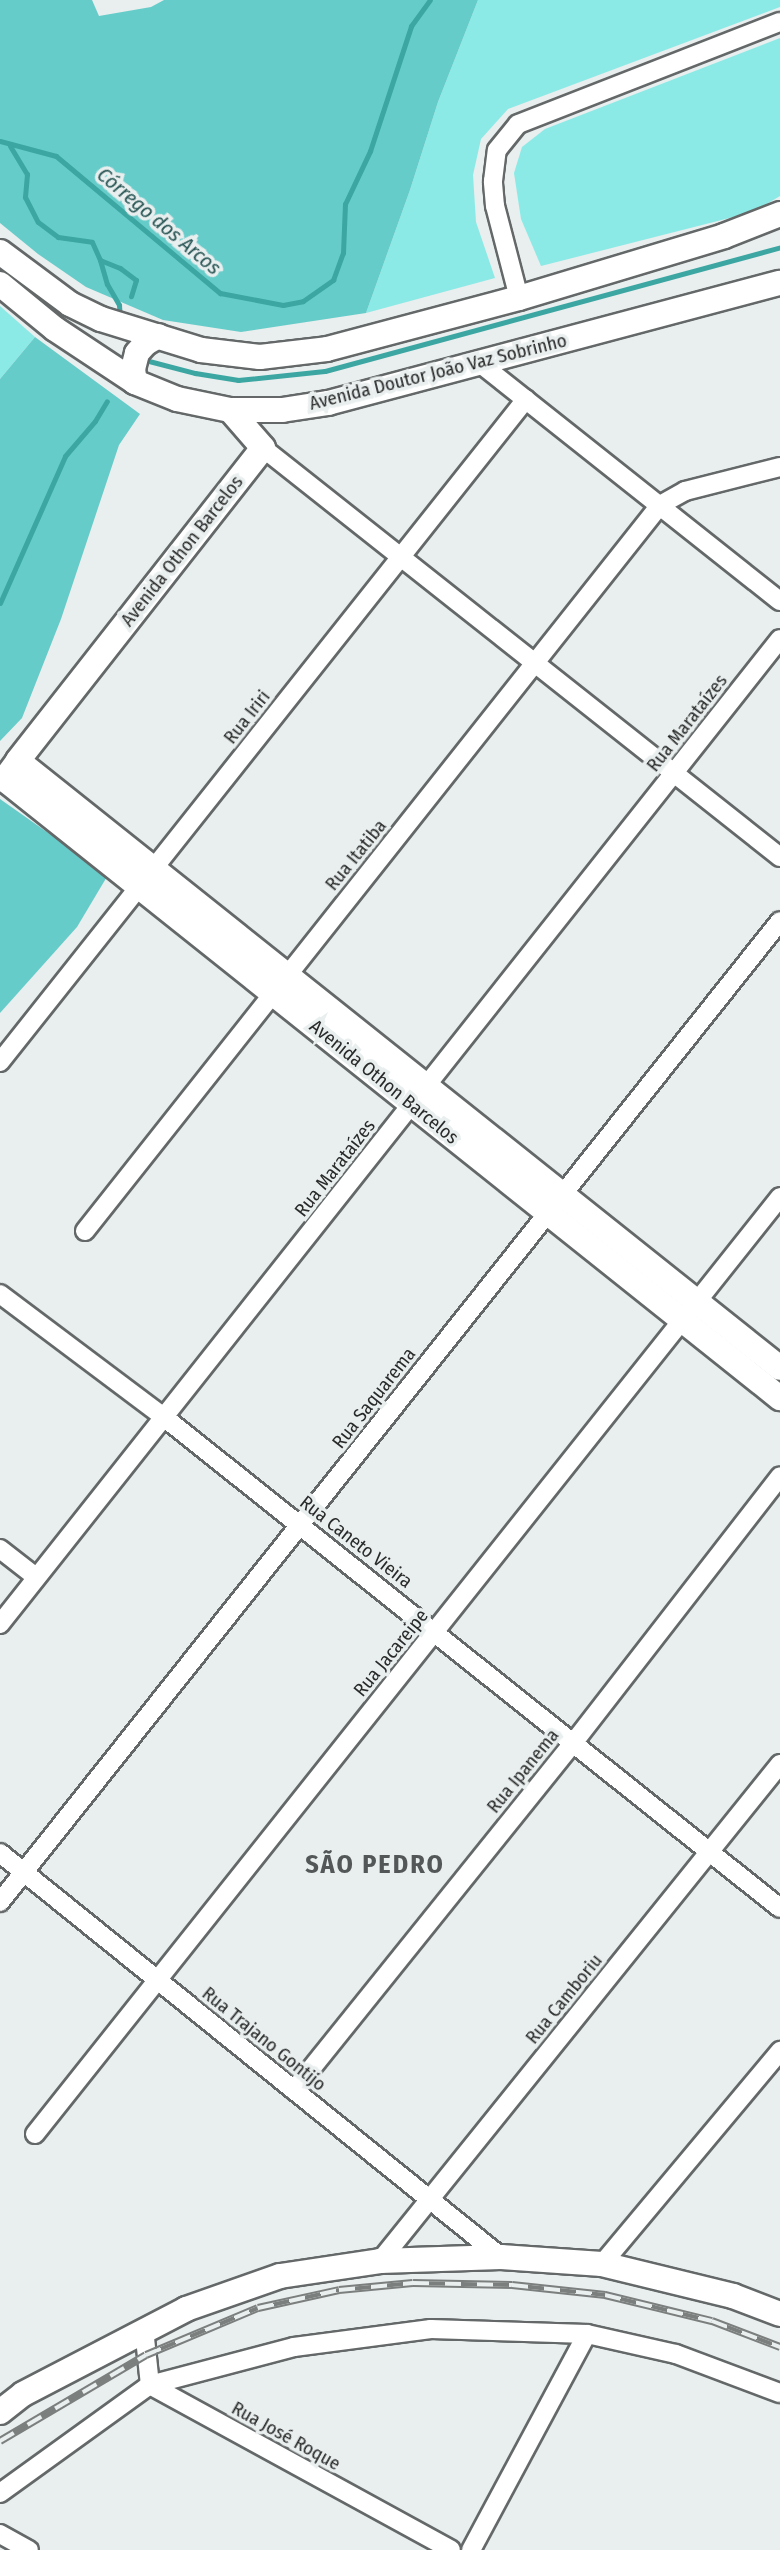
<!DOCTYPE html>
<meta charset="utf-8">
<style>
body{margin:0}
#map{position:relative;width:780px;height:2550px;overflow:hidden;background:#e9eeee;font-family:"Fira Sans Condensed",sans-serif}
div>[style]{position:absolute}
.green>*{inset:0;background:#8beae6}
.forest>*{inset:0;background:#66ccc9}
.stream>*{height:5px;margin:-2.5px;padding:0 2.5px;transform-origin:2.5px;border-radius:2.5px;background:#3ca6a3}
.roads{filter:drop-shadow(2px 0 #646868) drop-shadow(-2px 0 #646868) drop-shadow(0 2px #646868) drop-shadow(0 -2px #646868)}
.street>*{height:18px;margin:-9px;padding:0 9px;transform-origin:9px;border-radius:9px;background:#fff}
.secondary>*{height:24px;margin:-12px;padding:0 12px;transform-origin:12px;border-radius:12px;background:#fff}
.rail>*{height:8px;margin-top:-4px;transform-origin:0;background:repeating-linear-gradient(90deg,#e9eeee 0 16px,#7b7f7e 0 32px);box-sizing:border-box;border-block:2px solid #7b7f7e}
span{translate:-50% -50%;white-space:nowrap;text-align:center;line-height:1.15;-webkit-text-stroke:7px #e9eeee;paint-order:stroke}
.street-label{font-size:19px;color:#292b2a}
.water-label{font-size:21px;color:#285554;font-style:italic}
.district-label{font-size:26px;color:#535757;font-weight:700;letter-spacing:2px}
</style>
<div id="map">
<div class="green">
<i style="clip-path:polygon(478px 0,780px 0,780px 7px,508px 109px,481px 139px,473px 175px,476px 222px,495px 278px,366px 313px,410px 190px,438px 102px)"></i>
<i style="clip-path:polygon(780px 38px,780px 196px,753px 212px,541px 266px,521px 219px,514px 173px,522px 147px,545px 129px)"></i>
<i style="clip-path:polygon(0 306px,35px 337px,0 379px)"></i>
</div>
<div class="forest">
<i style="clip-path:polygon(0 0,92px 0,99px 16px,151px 7px,164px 0,478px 0,438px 102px,410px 190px,366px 313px,241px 332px,163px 320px,86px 287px,38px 254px,0 223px)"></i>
<i style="clip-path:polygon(35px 337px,140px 414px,119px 445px,61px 619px,22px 718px,0 741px,0 379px)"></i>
<i style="clip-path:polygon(0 799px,108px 875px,77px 927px,0 1013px)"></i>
</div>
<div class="stream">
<i style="left:0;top:141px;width:58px;rotate:15deg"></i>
<i style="left:56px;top:156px;width:214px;rotate:39.9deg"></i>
<i style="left:220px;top:293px;width:64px;rotate:10.8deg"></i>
<i style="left:283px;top:305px;width:20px;rotate:-11deg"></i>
<i style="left:303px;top:301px;width:37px;rotate:-35deg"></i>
<i style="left:333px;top:280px;width:29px;rotate:-70deg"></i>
<i style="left:343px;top:253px;width:49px;rotate:-87.7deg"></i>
<i style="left:345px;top:204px;width:59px;rotate:-64.7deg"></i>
<i style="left:370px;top:151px;width:132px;rotate:-71.8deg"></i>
<i style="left:411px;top:26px;width:32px;rotate:-54deg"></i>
<i style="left:10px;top:146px;width:33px;rotate:59deg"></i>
<i style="left:27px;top:174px;width:23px;rotate:95deg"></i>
<i style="left:25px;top:197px;width:28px;rotate:63deg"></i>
<i style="left:38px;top:222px;width:25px;rotate:37deg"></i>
<i style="left:58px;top:237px;width:34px;rotate:8deg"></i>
<i style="left:92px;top:242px;width:20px;rotate:66deg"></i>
<i style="left:100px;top:260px;width:22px;rotate:22deg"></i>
<i style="left:120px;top:268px;width:20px;rotate:37deg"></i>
<i style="left:136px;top:280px;width:17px;rotate:107deg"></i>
<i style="left:100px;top:260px;width:25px;rotate:74deg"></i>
<i style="left:107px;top:284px;width:24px;rotate:60deg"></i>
<i style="left:119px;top:305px;width:13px;rotate:86deg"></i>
<i style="left:145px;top:360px;width:52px;rotate:14.6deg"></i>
<i style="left:195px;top:373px;width:44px;rotate:9.2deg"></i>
<i style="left:238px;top:380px;width:87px;rotate:-5.9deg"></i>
<i style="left:325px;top:371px;width:472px;rotate:-15.2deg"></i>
<i style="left:0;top:603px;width:161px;rotate:-66.1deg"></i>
<i style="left:65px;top:456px;width:46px;rotate:-49.4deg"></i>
<i style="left:95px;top:421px;width:23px;rotate:-59deg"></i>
</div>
<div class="roads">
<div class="street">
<i style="left:519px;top:298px;width:95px;rotate:-104.6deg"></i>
<i style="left:495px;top:206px;width:25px;rotate:-95deg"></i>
<i style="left:493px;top:181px;width:31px;rotate:-83deg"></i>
<i style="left:497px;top:150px;width:33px;rotate:-51deg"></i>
<i style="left:518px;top:124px;width:281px;rotate:-21.3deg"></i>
<i style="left:482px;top:365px;width:380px;rotate:38.4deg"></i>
<i style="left:263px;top:448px;width:659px;rotate:38.35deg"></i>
<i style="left:0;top:1062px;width:846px;rotate:-51.57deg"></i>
<i style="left:85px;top:1231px;width:926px;rotate:-51.62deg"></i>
<i style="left:660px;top:505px;width:29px;rotate:-29deg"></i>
<i style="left:685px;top:491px;width:98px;rotate:-14.2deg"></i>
<i style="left:0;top:1294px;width:206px;rotate:36.9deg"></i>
<i style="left:165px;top:1418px;width:786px;rotate:38.55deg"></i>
<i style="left:0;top:1549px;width:46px;rotate:37.9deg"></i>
<i style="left:0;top:1624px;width:1256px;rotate:-51.63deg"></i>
<i style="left:0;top:1853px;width:644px;rotate:38.88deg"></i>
<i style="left:0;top:1902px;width:1253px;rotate:-51.51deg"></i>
<i style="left:294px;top:2090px;width:447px;rotate:-51.2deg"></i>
<i style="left:574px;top:1742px;width:336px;rotate:-52.2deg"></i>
<i style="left:35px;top:2134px;width:1197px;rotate:-51.51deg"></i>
<i style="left:380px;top:2261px;width:638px;rotate:-51.17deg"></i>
<i style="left:602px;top:2264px;width:278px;rotate:-50.1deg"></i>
<i style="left:144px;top:2329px;width:56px;rotate:83.9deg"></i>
<i style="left:150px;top:2385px;width:343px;rotate:28.7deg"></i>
<i style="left:0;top:2493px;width:185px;rotate:-35.8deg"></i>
<i style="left:150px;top:2385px;width:149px;rotate:-14.8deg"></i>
<i style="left:294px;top:2347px;width:138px;rotate:-7.5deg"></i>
<i style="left:431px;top:2329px;width:156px;rotate:1.8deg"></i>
<i style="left:587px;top:2334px;width:91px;rotate:12.7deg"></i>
<i style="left:676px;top:2354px;width:111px;rotate:20.6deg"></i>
<i style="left:0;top:2534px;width:33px;rotate:29deg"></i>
<i style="left:471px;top:2550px;width:245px;rotate:-61.8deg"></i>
</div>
<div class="secondary">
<i style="left:0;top:252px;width:87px;rotate:36.6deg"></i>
<i style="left:70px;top:304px;width:34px;rotate:26deg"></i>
<i style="left:101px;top:319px;width:105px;rotate:17.2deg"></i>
<i style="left:201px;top:350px;width:59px;rotate:6.8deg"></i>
<i style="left:260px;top:357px;width:67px;rotate:-6.8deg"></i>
<i style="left:327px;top:349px;width:199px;rotate:-14.9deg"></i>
<i style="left:519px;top:298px;width:214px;rotate:-16.8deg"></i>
<i style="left:724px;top:236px;width:60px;rotate:-21.4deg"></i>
<i style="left:0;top:284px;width:71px;rotate:39.3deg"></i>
<i style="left:55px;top:329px;width:96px;rotate:33.5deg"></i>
<i style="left:135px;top:382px;width:45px;rotate:22deg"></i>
<i style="left:177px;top:399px;width:54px;rotate:11.7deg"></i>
<i style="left:230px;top:410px;width:52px"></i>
<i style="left:282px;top:410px;width:47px;rotate:-8.7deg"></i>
<i style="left:328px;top:403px;width:468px;rotate:-14.9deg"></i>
<i style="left:135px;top:382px;width:13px;rotate:-99deg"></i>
<i style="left:133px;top:369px;width:16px;rotate:-76deg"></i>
<i style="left:137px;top:353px;width:13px;rotate:-48deg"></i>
<i style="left:146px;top:343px;width:14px;rotate:-30deg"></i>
<i style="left:230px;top:410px;width:50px;rotate:49deg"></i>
<i style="left:263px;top:448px;width:397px;rotate:128.1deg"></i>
<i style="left:18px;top:761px;width:19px;rotate:126deg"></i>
<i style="left:7px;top:776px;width:6px;rotate:81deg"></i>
<i style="left:8px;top:782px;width:988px;rotate:38.59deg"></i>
<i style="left:18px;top:761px;width:974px;rotate:38.54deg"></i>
<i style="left:0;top:2412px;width:29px;rotate:-38deg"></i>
<i style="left:23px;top:2394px;width:184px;rotate:-27.5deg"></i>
<i style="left:186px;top:2309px;width:100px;rotate:-19.3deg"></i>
<i style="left:280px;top:2276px;width:101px;rotate:-8.5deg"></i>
<i style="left:380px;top:2261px;width:121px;rotate:-1.9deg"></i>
<i style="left:501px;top:2257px;width:101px;rotate:4deg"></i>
<i style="left:602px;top:2264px;width:135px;rotate:13.7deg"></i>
<i style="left:733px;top:2296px;width:50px;rotate:21deg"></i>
</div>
</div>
<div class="rail">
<i style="left:0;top:2441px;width:169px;rotate:-30.5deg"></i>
<i style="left:146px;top:2355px;width:121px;rotate:-22.8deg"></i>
<i style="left:258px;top:2308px;width:83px;rotate:-12.5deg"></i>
<i style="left:339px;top:2290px;width:74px;rotate:-5.4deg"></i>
<i style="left:413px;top:2283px;width:99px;rotate:1.2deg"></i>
<i style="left:512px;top:2285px;width:94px;rotate:6.1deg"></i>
<i style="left:605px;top:2295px;width:110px;rotate:13.7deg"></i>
<i style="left:712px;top:2321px;width:73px;rotate:20.9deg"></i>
</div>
<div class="street-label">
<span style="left:438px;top:372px;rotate:-14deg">Avenida Doutor João Vaz Sobrinho</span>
<span style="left:182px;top:551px;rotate:-52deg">Avenida Othon Barcelos</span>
<span style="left:247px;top:717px;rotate:-52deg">Rua Iriri</span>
<span style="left:687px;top:723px;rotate:-52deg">Rua Marataízes</span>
<span style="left:356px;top:855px;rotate:-51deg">Rua Itatiba</span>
<span style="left:384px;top:1082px;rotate:39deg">Avenida Othon Barcelos</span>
<span style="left:335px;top:1168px;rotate:-52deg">Rua Marataízes</span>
<span style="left:374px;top:1398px;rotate:-52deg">Rua Saquarema</span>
<span style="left:356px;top:1542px;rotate:38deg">Rua Caneto Vieira</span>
<span style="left:391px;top:1653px;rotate:-51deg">Rua Jacareipe</span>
<span style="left:523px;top:1771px;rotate:-51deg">Rua Ipanema</span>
<span style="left:564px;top:1999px;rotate:-51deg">Rua Camboriu</span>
<span style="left:264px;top:2039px;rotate:39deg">Rua Trajano Gontijo</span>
<span style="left:286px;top:2436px;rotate:29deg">Rua José Roque</span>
</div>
<div class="water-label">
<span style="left:159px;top:221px;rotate:40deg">Córrego dos Arcos</span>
</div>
<div class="district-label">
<span style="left:375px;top:1865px">SÃO PEDRO</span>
</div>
</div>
